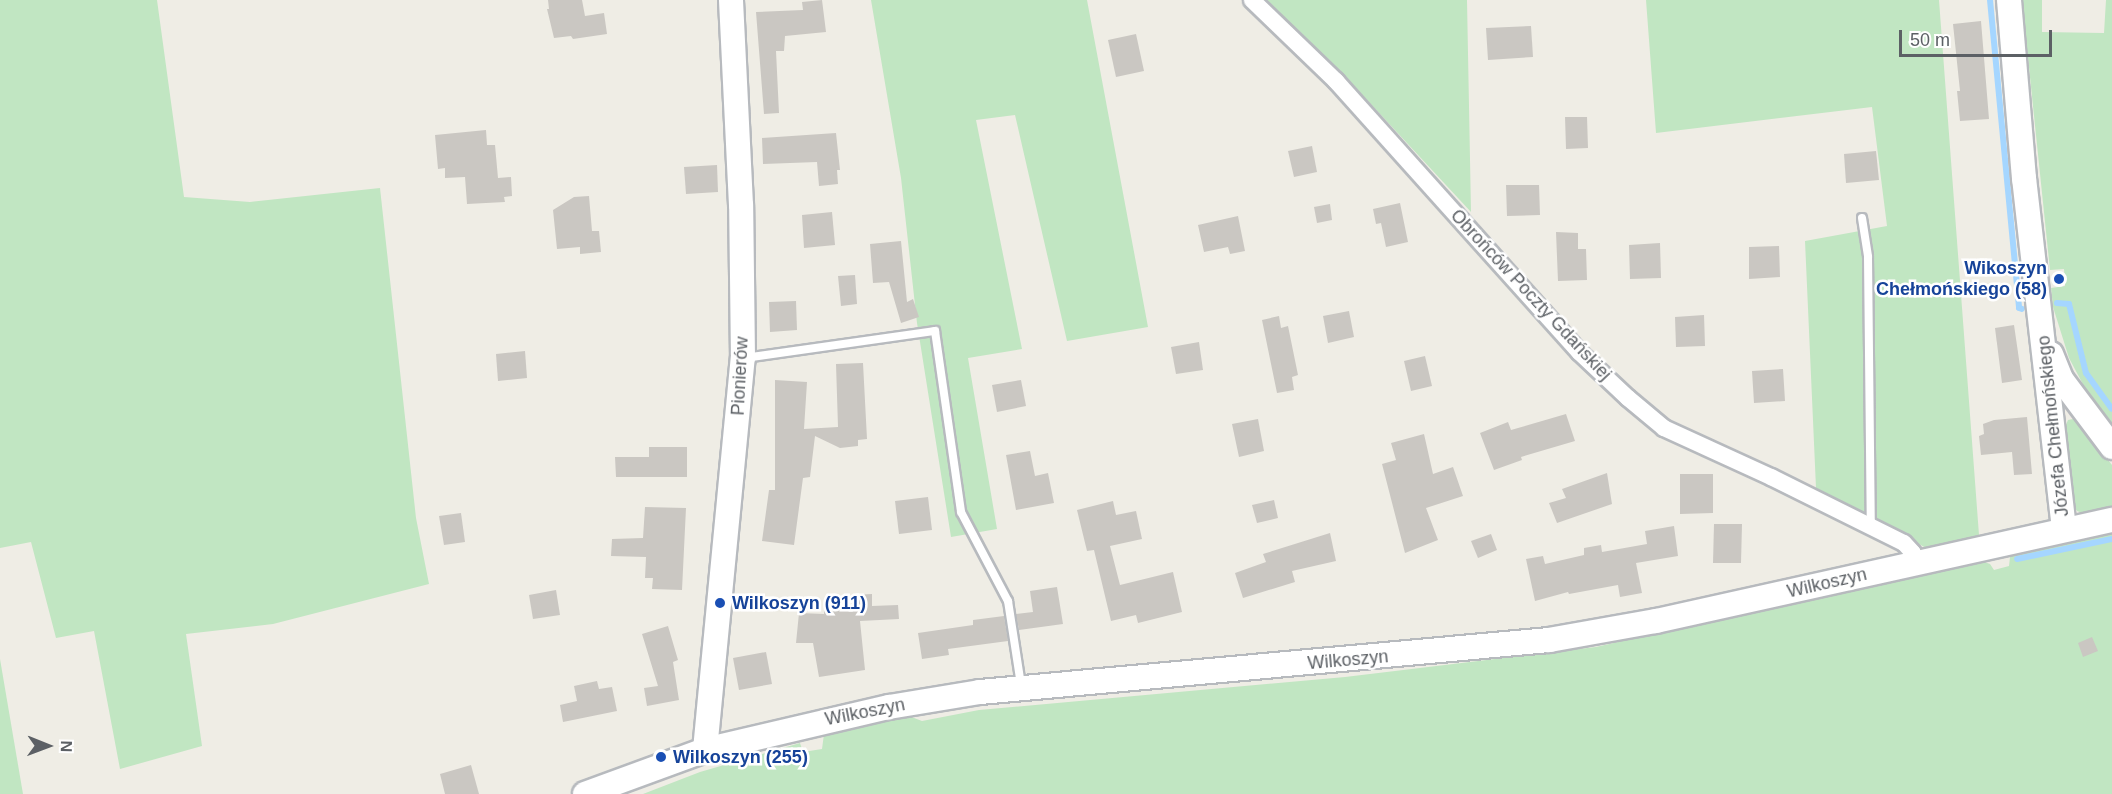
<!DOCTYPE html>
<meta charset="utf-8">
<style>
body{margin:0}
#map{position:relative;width:2112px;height:794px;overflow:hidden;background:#efede5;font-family:Arial,sans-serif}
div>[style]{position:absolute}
.green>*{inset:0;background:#c1e6c2}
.stream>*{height:6px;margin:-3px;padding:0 3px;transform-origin:3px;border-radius:3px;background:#a5d6ff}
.building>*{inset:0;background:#cac7c2}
.roads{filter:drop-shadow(2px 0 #b7babe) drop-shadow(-2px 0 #b7babe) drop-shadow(0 2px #b7babe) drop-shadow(0 -2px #b7babe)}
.lane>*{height:8px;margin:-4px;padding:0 4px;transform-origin:4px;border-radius:4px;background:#fff}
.street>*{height:16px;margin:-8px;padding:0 8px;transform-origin:8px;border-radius:8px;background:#fff}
.secondary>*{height:24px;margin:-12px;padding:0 12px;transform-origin:12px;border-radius:12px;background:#fff}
.dots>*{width:16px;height:16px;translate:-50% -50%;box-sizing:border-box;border:3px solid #fff;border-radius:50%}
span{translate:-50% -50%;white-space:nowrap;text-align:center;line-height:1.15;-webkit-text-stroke:5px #fff;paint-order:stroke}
.transit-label{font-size:18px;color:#164399;font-weight:700}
.right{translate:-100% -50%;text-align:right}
.left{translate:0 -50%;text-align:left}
.street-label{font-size:18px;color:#5c6065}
.north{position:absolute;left:18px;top:716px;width:60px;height:60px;-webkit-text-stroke:4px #fff;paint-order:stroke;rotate:91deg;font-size:16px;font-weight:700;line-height:24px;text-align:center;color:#5c6065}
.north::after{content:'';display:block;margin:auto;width:21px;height:27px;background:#5c6065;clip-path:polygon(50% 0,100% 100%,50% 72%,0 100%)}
.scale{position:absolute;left:1899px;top:30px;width:153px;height:27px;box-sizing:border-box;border:3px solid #5c6065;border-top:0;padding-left:8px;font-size:18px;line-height:21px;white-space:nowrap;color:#5c6065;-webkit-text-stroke:4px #fff;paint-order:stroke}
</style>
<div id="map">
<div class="green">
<i style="clip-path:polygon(0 0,157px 0,184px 197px,250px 202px,380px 188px,416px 518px,429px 584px,273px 624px,186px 634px,202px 746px,120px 769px,94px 631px,56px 638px,31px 542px,0 548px)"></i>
<i style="clip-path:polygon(871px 0,1087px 0,1148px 327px,1067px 341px,1015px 115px,976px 120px,1022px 349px,968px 358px,997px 529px,951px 537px,917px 323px,901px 178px)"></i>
<i style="clip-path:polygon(1264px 0,1467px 0,1471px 212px,1354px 86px)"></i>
<i style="clip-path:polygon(1646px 0,1939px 0,1979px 535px,1928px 549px,1816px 488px,1805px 241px,1887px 226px,1872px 107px,1656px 133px)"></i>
<i style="clip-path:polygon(2022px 0,2042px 0,2042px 32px,2104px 33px,2106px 0,2112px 0,2112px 423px,2085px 388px,2069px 358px,2053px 307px,2051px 288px,2065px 286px,2064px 269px,2050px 270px)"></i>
<i style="clip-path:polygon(2073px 419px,2080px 424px,2112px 465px,2112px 509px,2085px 514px,2077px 511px,2072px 504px,2065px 427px,2068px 420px)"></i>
<i style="clip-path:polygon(2112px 531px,2112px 794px,643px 794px,700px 772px,800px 743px,803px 752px,822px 749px,824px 734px,901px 713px,922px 721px,979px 710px,1345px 677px,1596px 647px,1979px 560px,1990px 564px,1994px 570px,2009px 566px,2010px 557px,2016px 551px)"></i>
<i style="clip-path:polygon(0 659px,23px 794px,0 794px)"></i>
</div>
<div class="stream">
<i style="left:1990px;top:0;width:309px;rotate:84.6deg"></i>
<i style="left:2019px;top:308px;width:3px;rotate:18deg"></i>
<i style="left:2057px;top:303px;width:12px;rotate:5deg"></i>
<i style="left:2069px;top:304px;width:71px;rotate:76.2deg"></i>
<i style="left:2086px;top:373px;width:44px;rotate:54.2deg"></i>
<i style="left:2017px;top:559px;width:97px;rotate:-11.9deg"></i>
</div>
<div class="building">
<i style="clip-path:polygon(548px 0,582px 0,585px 16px,604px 13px,607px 34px,573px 39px,571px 36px,554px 38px,547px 9px,549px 9px)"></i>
<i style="clip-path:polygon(822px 0,826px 32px,785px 36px,784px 51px,776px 51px,779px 113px,764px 114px,756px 12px,803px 10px,802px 2px)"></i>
<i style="clip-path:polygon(1981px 21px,1989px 119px,1960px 121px,1957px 91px,1960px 91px,1953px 24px)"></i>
<i style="clip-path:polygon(1531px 26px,1533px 57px,1488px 60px,1486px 28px)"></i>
<i style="clip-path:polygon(1136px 34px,1144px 71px,1116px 77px,1108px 40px)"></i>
<i style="clip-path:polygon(1565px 117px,1587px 117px,1588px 148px,1566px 149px)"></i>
<i style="clip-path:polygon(486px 130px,487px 145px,495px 145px,498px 178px,511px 177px,512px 196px,504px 197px,505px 202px,467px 204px,465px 177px,445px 178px,445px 168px,438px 169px,435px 135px)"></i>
<i style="clip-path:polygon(836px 133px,840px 170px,837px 170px,838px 184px,819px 186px,817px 162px,763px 164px,762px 138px)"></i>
<i style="clip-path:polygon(1312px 146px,1317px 172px,1294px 177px,1288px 151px)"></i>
<i style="clip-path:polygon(1876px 151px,1879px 180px,1846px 183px,1844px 154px)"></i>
<i style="clip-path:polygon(717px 165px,718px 192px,686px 194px,684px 167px)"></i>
<i style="clip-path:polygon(1506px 185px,1539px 185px,1540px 215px,1507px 216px)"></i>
<i style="clip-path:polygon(589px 196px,592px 231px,599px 231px,601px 252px,580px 254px,580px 247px,557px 249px,553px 210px,574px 197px)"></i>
<i style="clip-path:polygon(1400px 203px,1408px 242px,1386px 247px,1381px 223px,1376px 224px,1373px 209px)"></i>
<i style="clip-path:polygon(1330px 204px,1332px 220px,1317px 223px,1314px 207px)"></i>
<i style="clip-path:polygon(832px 212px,835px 245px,804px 248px,802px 215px)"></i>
<i style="clip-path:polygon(1238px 216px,1245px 251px,1230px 254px,1228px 247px,1204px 252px,1198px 225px)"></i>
<i style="clip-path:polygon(1556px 232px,1578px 233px,1578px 249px,1586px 249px,1587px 280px,1558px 281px)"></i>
<i style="clip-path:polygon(901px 241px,907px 302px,913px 299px,919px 317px,901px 323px,889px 282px,873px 283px,870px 244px)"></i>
<i style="clip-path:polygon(1660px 243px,1661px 278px,1630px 279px,1629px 245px)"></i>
<i style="clip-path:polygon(1779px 246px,1780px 277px,1749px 279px,1749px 247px)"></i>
<i style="clip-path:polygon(855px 275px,857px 304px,841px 306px,838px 276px)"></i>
<i style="clip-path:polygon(796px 301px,797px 330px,770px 332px,769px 302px)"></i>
<i style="clip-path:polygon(1349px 311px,1354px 337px,1328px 343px,1323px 316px)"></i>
<i style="clip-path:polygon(1704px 315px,1705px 346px,1676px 347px,1675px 317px)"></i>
<i style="clip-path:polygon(1279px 316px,1281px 328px,1288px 326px,1298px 375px,1292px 377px,1294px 390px,1277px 393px,1262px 320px)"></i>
<i style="clip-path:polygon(2014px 325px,2022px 380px,2002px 383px,1995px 328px)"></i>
<i style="clip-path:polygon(1199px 342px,1203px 370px,1176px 374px,1171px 347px)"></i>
<i style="clip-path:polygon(525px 351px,527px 378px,498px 381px,496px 354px)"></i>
<i style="clip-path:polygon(1425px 356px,1432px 386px,1411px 391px,1404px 361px)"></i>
<i style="clip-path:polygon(863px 363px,867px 439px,858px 440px,858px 446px,840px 448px,815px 436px,810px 477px,803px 478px,794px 545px,762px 541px,769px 490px,775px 490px,775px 380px,807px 382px,804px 429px,838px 427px,836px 364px)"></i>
<i style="clip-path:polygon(1783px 369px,1785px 401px,1754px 403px,1752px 371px)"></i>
<i style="clip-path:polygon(1021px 380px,1026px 406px,997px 412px,992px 385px)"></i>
<i style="clip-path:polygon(1566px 414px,1575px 441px,1521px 457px,1522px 460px,1494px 470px,1480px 433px,1508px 422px,1511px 430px)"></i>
<i style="clip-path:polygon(2027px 417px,2032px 474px,2014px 475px,2012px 452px,1981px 455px,1979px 436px,1984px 434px,1983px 424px,1994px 420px)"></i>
<i style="clip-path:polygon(1258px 419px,1264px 451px,1239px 457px,1232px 424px)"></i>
<i style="clip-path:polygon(1424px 434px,1433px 474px,1453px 467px,1463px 496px,1426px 508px,1438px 540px,1405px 553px,1382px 464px,1396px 460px,1391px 443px)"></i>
<i style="clip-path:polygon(649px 447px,687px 447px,687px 477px,616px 477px,615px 457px,649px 457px)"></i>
<i style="clip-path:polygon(1030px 451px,1035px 476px,1048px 473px,1054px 503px,1016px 510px,1006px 455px)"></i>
<i style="clip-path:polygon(1607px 473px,1612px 504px,1557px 523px,1549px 503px,1566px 498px,1562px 489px)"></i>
<i style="clip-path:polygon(1680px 474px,1713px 474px,1713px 513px,1680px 514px)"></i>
<i style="clip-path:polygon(928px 497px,932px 530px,899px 534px,895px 501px)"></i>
<i style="clip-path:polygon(1274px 500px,1278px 518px,1257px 523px,1252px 505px)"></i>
<i style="clip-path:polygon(1113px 501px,1116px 515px,1136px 511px,1142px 539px,1110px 546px,1120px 585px,1173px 572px,1182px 612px,1138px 623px,1136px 615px,1111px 621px,1094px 550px,1087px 551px,1077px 510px)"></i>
<i style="clip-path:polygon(645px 507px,686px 508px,682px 590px,652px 589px,653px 578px,645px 578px,646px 557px,611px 556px,612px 539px,643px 538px)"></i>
<i style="clip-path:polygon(461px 513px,465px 542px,444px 545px,439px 516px)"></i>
<i style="clip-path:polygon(1714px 524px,1742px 524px,1741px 563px,1713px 563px)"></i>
<i style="clip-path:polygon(1674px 526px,1678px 556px,1636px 563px,1642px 593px,1620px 597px,1618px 585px,1569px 594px,1568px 592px,1535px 601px,1526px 559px,1543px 556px,1545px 564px,1584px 555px,1584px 548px,1601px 545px,1602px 552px,1647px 544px,1645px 531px)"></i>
<i style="clip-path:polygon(1330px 533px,1336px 561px,1292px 571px,1295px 582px,1243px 598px,1235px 573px,1266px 562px,1263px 554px)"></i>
<i style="clip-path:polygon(1491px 534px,1497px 550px,1478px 558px,1471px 541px)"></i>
<i style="clip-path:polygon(1057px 587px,1063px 624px,1019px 630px,1016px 614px,1033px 612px,1030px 591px)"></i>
<i style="clip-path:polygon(556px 590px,560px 615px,533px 619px,529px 595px)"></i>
<i style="clip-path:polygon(872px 594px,872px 606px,898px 605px,899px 619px,860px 621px,865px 670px,819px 677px,813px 643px,796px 643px,799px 613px,824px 614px,824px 606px,853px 606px,853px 595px)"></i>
<i style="clip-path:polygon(1004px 616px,1008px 641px,948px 649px,949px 655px,922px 659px,918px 633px,973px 625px,973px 620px)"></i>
<i style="clip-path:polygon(668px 626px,678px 660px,673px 662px,679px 700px,647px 706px,644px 688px,658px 686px,642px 634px)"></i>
<i style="clip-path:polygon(2092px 637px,2098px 651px,2083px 657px,2078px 643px)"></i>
<i style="clip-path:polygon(766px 652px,772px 684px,739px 690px,733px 658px)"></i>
<i style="clip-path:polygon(597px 681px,599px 689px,612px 687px,617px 711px,563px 722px,560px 705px,577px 701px,574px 686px)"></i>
<i style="clip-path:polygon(471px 765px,479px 794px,445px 794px,440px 774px)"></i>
</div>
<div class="roads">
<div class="lane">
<i style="left:1862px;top:218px;width:39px;rotate:81deg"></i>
<i style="left:1868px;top:257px;width:270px;rotate:89.4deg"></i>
<i style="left:745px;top:358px;width:192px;rotate:-8.1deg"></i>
<i style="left:935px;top:331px;width:183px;rotate:81.8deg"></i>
<i style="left:961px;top:512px;width:101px;rotate:62.2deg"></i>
<i style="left:1008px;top:601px;width:85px;rotate:81.2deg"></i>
</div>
<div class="street">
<i style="left:1252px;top:0;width:117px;rotate:44deg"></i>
<i style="left:1336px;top:81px;width:364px;rotate:48.1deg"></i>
<i style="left:1579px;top:352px;width:67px;rotate:43.2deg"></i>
<i style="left:1628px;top:398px;width:47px;rotate:39.8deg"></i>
<i style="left:1664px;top:428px;width:118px;rotate:24.6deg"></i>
<i style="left:1771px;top:477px;width:148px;rotate:26.4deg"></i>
<i style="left:1904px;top:543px;width:13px;rotate:48deg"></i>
<i style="left:1913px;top:553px;width:10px;rotate:73deg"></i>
</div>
<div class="secondary">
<i style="left:2009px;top:0;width:179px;rotate:85.2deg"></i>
<i style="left:2024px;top:178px;width:354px;rotate:83.5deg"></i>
<i style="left:2051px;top:354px;width:27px;rotate:68deg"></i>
<i style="left:2061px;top:379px;width:85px;rotate:53.1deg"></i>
<i style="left:705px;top:750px;width:394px;rotate:-84.5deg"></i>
<i style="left:743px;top:358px;width:153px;rotate:-90.7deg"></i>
<i style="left:741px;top:205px;width:205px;rotate:-92.8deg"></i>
<i style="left:585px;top:794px;width:128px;rotate:-20.1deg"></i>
<i style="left:705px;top:750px;width:189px;rotate:-13.2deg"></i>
<i style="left:889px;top:707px;width:92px;rotate:-9.4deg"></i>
<i style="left:980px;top:692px;width:571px;rotate:-5.22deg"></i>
<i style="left:1549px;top:640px;width:109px;rotate:-10.1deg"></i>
<i style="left:1656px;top:621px;width:467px;rotate:-12.5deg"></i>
</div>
</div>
<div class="dots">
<i style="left:2059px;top:279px;background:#1a4fb4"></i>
<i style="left:720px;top:603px;background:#1a4fb4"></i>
<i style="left:661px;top:757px;background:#1a4fb4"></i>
</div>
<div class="transit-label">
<span class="right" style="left:2047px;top:279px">Wikoszyn<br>Chełmońskiego (58)</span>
<span class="left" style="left:732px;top:603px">Wilkoszyn (911)</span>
<span class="left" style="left:673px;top:757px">Wilkoszyn (255)</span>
</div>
<div class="street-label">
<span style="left:1531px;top:295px;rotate:47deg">Obrońców Poczty Gdańskiej</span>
<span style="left:740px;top:376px;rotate:-87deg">Pionierów</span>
<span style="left:2053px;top:426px;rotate:-96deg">Józefa Chełmońskiego</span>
<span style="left:1827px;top:583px;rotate:-13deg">Wilkoszyn</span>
<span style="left:1348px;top:660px;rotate:-5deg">Wilkoszyn</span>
<span style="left:865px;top:712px;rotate:-11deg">Wilkoszyn</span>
</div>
<div class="north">N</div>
<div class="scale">50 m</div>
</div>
